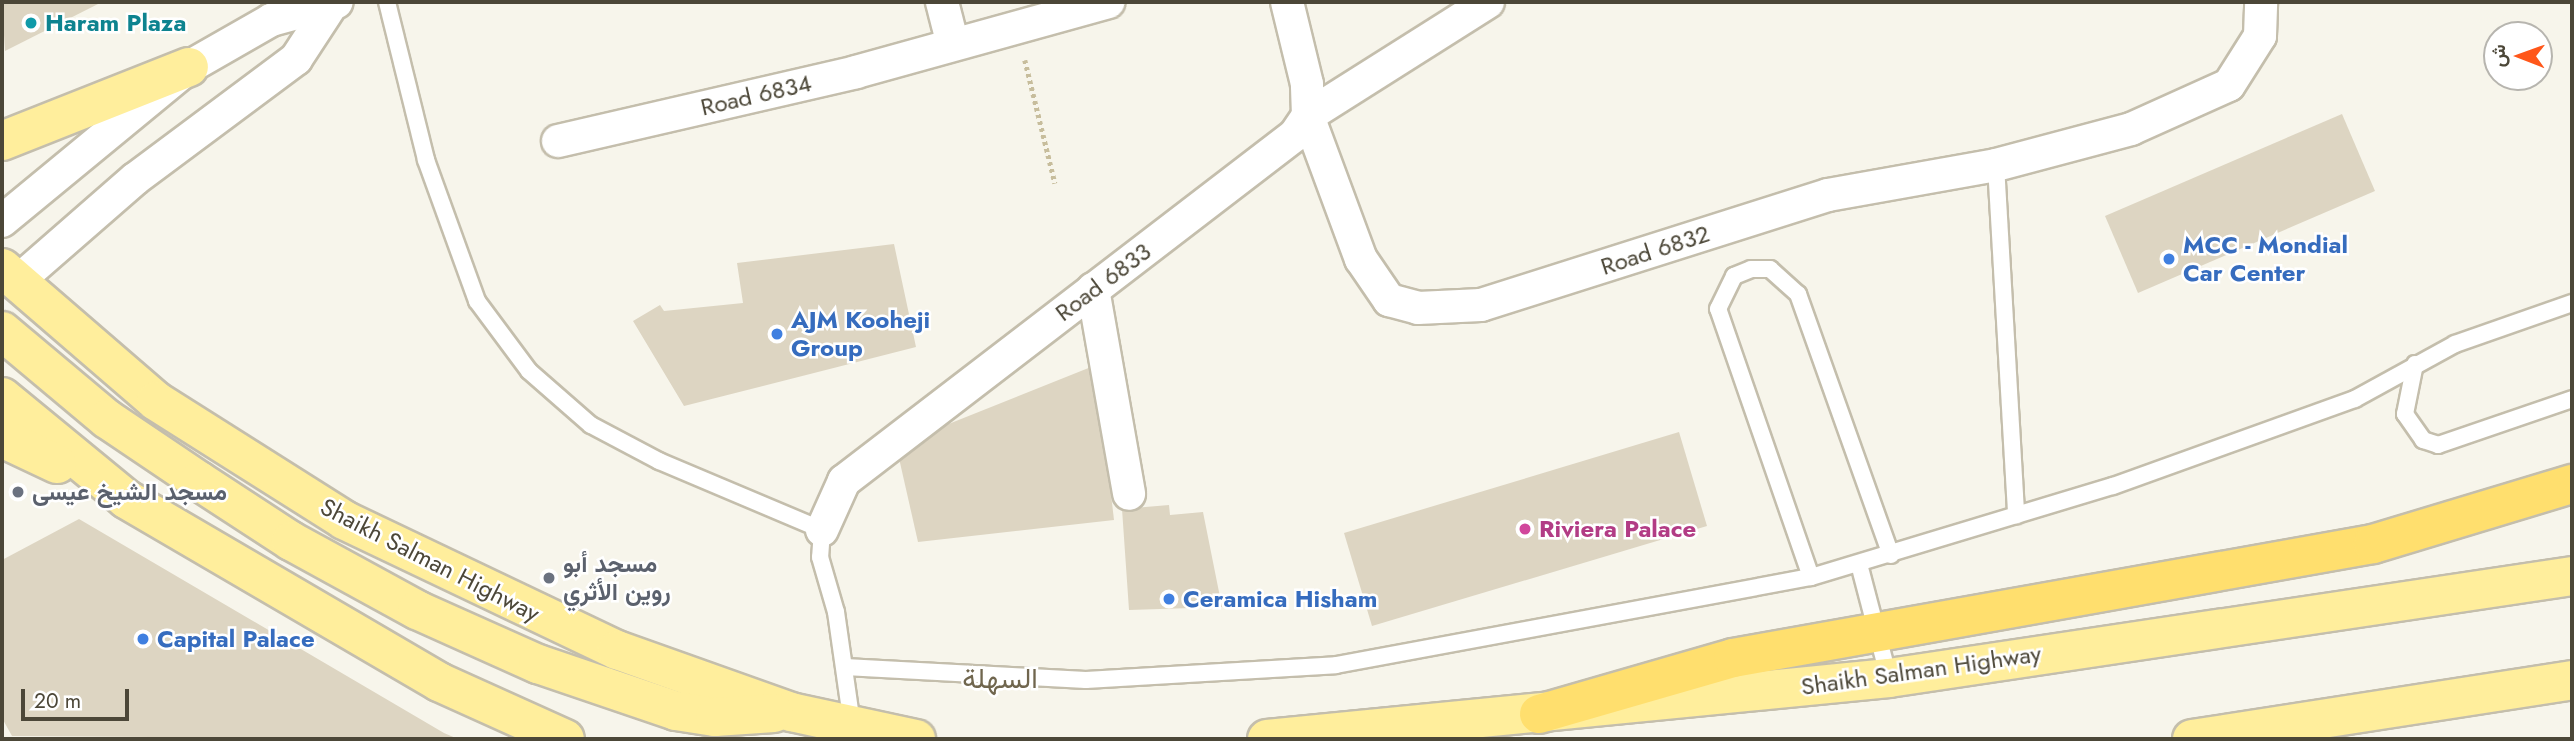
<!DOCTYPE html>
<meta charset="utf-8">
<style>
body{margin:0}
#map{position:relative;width:2574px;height:741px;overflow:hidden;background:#f7f5eb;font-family:Jost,Vazirmatn,sans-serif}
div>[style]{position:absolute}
.building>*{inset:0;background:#ddd5c2}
.path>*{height:4.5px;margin-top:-2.25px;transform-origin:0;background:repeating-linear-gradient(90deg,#c7bd9c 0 3.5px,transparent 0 7px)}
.roads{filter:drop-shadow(2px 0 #c4beac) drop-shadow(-2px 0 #c4beac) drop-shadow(0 2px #c4beac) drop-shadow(0 -2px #c4beac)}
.service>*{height:16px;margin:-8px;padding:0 8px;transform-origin:8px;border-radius:8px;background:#fff}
.minor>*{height:32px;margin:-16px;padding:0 16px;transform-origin:16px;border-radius:16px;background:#fff}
.primary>*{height:38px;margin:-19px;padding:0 19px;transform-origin:19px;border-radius:19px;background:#ffee9c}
.motorway>*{height:38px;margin:-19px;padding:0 19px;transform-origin:19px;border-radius:19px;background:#ffdf6e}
.dots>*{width:19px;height:19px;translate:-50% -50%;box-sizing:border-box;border:4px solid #fff;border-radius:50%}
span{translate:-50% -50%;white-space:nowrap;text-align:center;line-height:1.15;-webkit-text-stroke:5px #fff;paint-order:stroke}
.culture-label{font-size:24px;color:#0d838f;font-weight:700}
.left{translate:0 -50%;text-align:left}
.street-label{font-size:24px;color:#4c4738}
.shop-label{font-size:24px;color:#366cbe;font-weight:700}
.worship-label{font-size:24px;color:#5b616d;font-weight:700}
.hotel-label{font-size:24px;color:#b23c85;font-weight:700}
.quarter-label{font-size:28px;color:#70664e}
.frame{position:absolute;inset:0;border:4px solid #4c4738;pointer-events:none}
.north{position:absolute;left:2483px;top:21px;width:70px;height:70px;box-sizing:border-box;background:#fff;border:2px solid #b7b5af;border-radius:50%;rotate:271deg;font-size:19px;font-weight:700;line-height:28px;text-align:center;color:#4c4738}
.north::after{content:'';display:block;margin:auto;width:24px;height:32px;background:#ff571a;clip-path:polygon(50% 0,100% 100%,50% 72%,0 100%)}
.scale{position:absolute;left:21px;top:689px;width:108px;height:32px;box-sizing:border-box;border:4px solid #4c4738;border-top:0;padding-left:9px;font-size:21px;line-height:24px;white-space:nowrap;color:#4c4738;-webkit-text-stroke:5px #fff;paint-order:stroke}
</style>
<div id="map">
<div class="building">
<i style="clip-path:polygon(2px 2px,102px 2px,5px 51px)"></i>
<i style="clip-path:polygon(2342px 114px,2375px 191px,2138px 293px,2105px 216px)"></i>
<i style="clip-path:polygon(894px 244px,916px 347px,684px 406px,633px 321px,660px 305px,664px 311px,743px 303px,737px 263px)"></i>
<i style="clip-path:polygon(1096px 365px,1114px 520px,918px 542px,896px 445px)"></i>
<i style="clip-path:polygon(1679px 432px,1707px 526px,1372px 626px,1344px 533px)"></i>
<i style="clip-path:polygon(1169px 505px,1170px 515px,1203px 512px,1222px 607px,1129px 610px,1122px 509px)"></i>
<i style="clip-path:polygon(79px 519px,444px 733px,458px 739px,12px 736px,2px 718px,2px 560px)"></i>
</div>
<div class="path">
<i style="left:1025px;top:60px;width:127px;rotate:76.3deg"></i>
</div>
<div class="roads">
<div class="service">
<i style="left:387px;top:2px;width:163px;rotate:76.1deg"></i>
<i style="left:426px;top:160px;width:150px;rotate:70.1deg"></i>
<i style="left:477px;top:301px;width:87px;rotate:53.4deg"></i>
<i style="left:529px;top:371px;width:82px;rotate:41.1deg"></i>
<i style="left:591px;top:425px;width:77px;rotate:27.9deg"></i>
<i style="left:659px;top:461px;width:177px;rotate:22.9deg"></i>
<i style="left:822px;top:530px;width:27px;rotate:94deg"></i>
<i style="left:820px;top:557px;width:57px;rotate:73.8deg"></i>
<i style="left:836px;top:612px;width:113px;rotate:81.9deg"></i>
<i style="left:1996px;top:165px;width:351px;rotate:86.7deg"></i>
<i style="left:2415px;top:364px;width:51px;rotate:101.3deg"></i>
<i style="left:2405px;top:414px;width:32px;rotate:55deg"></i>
<i style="left:2423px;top:440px;width:16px;rotate:18deg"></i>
<i style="left:2438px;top:445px;width:142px;rotate:-18.9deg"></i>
<i style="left:1859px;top:564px;width:118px;rotate:75.3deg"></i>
<i style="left:1811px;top:577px;width:284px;rotate:-109.1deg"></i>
<i style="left:1718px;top:309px;width:37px;rotate:-64deg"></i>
<i style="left:1734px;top:276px;width:18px;rotate:-22deg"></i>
<i style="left:1751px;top:269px;width:19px"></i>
<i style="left:1770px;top:269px;width:38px;rotate:42deg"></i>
<i style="left:1798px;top:294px;width:277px;rotate:70.4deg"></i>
<i style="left:845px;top:667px;width:241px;rotate:3.1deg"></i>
<i style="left:1086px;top:680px;width:250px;rotate:-3.4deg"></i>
<i style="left:1336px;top:665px;width:483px;rotate:-10.5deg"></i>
<i style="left:1811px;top:577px;width:315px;rotate:-16.8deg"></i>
<i style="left:2113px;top:486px;width:257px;rotate:-19.8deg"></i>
<i style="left:2355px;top:399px;width:114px;rotate:-28.8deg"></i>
<i style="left:2455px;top:344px;width:124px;rotate:-19.3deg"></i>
</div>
<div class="minor">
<i style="left:942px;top:2px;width:40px;rotate:75.6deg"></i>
<i style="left:1488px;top:2px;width:213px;rotate:147.7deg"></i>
<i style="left:1308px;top:116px;width:153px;rotate:69.7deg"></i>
<i style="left:1361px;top:259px;width:50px;rotate:55.7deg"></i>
<i style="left:1389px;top:300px;width:30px;rotate:15deg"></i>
<i style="left:1418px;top:308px;width:63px;rotate:-2.7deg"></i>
<i style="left:1481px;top:305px;width:364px;rotate:-17.6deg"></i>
<i style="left:1828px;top:195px;width:171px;rotate:-10.1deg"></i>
<i style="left:1996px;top:165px;width:140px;rotate:-14.9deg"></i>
<i style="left:2131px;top:129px;width:107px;rotate:-24.2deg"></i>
<i style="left:2229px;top:85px;width:58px;rotate:-57.7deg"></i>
<i style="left:2260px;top:36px;width:34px;rotate:-88deg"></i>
<i style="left:558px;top:141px;width:306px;rotate:-13deg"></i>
<i style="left:856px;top:72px;width:262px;rotate:-15.5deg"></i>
<i style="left:2px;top:221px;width:242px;rotate:-39.5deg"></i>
<i style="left:189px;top:67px;width:95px;rotate:-29.8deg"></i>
<i style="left:271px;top:20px;width:68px;rotate:-15.3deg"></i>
<i style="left:18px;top:281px;width:155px;rotate:-41.1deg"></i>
<i style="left:135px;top:179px;width:201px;rotate:-36.7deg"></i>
<i style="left:296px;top:59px;width:66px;rotate:-56.8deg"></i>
<i style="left:1093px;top:289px;width:208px;rotate:80deg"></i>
<i style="left:822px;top:530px;width:54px;rotate:-65.8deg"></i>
<i style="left:844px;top:481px;width:568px;rotate:-37.49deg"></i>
<i style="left:1295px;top:135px;width:23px;rotate:-56deg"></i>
<i style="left:1308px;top:116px;width:32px;rotate:-92deg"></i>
<i style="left:1307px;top:84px;width:84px;rotate:-103.7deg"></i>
</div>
<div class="primary">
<i style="left:2px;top:141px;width:201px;rotate:-21.6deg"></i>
<i style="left:2px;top:268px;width:203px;rotate:40.8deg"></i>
<i style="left:156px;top:401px;width:222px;rotate:32.3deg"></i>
<i style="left:344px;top:520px;width:302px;rotate:25.5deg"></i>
<i style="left:617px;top:650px;width:185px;rotate:19.6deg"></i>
<i style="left:791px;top:712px;width:128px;rotate:12.2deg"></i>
<i style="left:2px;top:331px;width:137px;rotate:40deg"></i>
<i style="left:107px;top:419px;width:111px;rotate:34deg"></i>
<i style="left:199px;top:481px;width:110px;rotate:33.1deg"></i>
<i style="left:291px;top:541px;width:144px;rotate:28.7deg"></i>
<i style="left:417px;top:610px;width:133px;rotate:24.1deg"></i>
<i style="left:538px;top:664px;width:146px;rotate:18.8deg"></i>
<i style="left:676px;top:711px;width:39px;rotate:9deg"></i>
<i style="left:715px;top:717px;width:59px;rotate:-3.9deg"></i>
<i style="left:2px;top:397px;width:161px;rotate:39.4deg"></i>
<i style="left:126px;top:499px;width:363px;rotate:30.3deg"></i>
<i style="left:439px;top:682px;width:138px;rotate:24.3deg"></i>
<i style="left:2px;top:438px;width:61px;rotate:25.3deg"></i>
<i style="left:1267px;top:739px;width:625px;rotate:-5.6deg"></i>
<i style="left:1889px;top:678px;width:691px;rotate:-8.49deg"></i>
<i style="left:2192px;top:739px;width:385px;rotate:-8.8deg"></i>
</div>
<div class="motorway">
<i style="left:1539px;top:714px;width:202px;rotate:-16.1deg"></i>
<i style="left:1733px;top:658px;width:650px;rotate:-10.1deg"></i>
<i style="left:2373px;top:544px;width:208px;rotate:-16.8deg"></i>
</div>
</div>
<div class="dots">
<i style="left:31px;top:23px;background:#0f9aa8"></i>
<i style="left:2169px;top:259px;background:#3f7fe0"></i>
<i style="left:777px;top:334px;background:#3f7fe0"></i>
<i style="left:18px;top:492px;background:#6b7280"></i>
<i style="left:1525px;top:529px;background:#d1479c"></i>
<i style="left:549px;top:578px;background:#6b7280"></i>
<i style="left:1169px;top:599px;background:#3f7fe0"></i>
<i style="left:143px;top:639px;background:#3f7fe0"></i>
</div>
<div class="culture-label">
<span class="left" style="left:45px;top:23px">Haram Plaza</span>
</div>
<div class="street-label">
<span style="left:756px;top:95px;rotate:-13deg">Road 6834</span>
<span style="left:1655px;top:250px;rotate:-18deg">Road 6832</span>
<span style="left:1103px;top:282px;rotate:-37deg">Road 6833</span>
<span style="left:430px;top:560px;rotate:27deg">Shaikh Salman Highway</span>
<span style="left:1921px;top:670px;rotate:-8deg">Shaikh Salman Highway</span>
</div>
<div class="shop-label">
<span class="left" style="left:2183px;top:259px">MCC - Mondial<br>Car Center</span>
<span class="left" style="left:791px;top:334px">AJM Kooheji<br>Group</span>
<span class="left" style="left:1183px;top:599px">Ceramica Hisham</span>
<span class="left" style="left:157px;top:639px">Capital Palace</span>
</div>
<div class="worship-label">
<span class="left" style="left:32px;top:492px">مسجد الشيخ عيسى</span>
<span class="left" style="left:563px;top:578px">مسجد أبو<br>روين الأثري</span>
</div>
<div class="hotel-label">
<span class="left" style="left:1539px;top:529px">Riviera Palace</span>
</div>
<div class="quarter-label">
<span style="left:1000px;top:679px">السهلة</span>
</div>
<div class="frame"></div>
<div class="north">ش</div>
<div class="scale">20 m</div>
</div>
